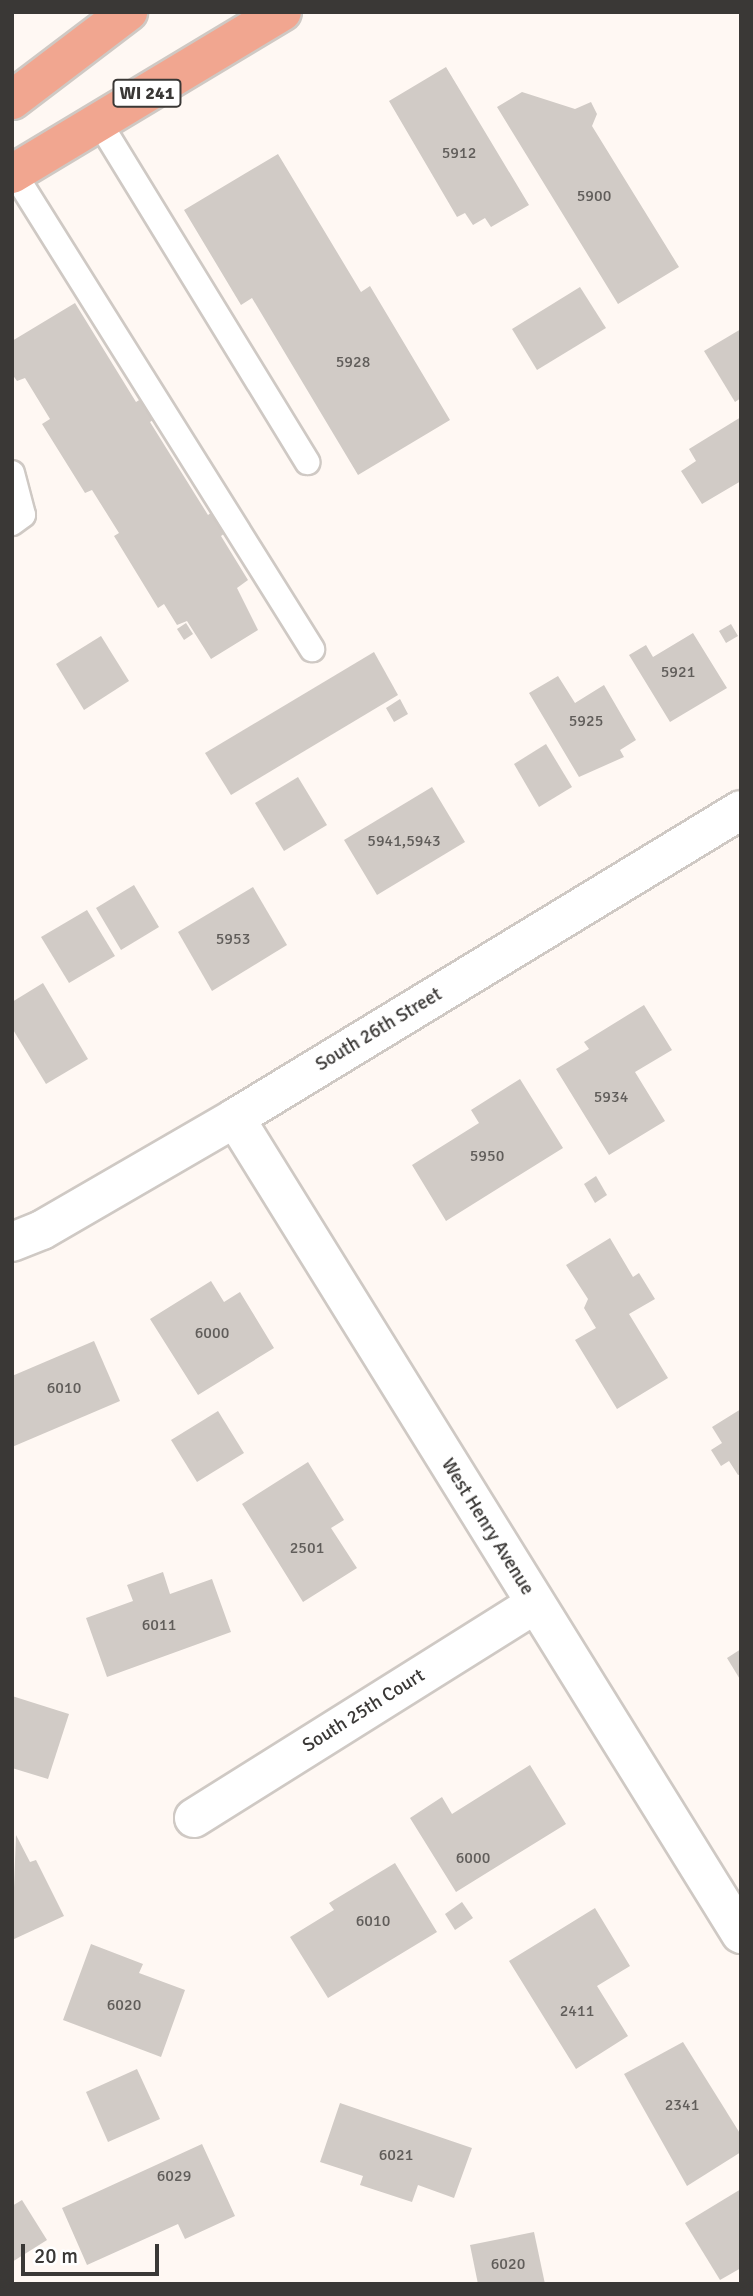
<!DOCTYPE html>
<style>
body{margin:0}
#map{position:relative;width:753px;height:2296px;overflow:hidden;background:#fff8f3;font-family:Signika,sans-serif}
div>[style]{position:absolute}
.building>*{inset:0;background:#d1cbc6}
.roads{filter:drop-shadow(2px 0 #cfc9c4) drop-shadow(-2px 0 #cfc9c4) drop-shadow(0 2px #cfc9c4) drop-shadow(0 -2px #cfc9c4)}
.service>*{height:24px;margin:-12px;padding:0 12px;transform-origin:12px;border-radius:12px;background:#fff}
.minor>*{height:38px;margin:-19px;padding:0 19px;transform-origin:19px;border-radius:19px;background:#fff}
.primary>*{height:38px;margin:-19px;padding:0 19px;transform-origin:19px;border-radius:19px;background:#f1a690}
span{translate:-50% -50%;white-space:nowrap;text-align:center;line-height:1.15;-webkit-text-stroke:5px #fff;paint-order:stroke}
.number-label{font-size:16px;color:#605d5a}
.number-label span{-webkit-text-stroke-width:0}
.shield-label span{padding:2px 5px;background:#fff;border:2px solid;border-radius:5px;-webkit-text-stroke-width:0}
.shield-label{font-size:18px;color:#3a3836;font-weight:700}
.street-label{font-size:19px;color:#3a3836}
.frame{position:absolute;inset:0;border:14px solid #3a3836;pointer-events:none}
.scale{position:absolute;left:21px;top:2244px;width:138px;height:32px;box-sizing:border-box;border:4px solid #3a3836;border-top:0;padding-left:9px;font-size:21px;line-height:24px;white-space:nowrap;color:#3a3836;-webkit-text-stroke:5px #fff;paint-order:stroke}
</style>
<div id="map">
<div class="building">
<i style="clip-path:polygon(446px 67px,529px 205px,491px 227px,485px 218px,473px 225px,465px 213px,457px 217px,389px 101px)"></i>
<i style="clip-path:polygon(522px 92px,575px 109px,591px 102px,597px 114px,592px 126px,679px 267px,618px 304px,497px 107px)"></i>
<i style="clip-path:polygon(278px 154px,361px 292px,370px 286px,450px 420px,358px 475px,252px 298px,241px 305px,184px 210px)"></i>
<i style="clip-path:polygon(580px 287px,606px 328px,537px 370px,512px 329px)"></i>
<i style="clip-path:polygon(75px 303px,136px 402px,144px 397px,156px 418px,150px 422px,208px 515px,212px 512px,225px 533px,221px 536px,248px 580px,237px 588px,258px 630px,211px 659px,187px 621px,177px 625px,164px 604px,158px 608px,114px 536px,119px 533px,92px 490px,85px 493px,42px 424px,50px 419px,25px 378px,17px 381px,12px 374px,12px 341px)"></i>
<i style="clip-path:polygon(741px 329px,741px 398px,735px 402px,704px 351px)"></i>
<i style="clip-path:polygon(741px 417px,741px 481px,702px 504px,681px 471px,696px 461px,689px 449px)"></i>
<i style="clip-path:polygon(186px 623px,193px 634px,184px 640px,177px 629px)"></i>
<i style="clip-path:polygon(731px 624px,738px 636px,726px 643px,719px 631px)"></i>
<i style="clip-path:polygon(693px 633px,727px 688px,670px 722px,629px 655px,646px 645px,653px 657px)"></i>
<i style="clip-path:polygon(101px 636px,129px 681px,84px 710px,56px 664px)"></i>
<i style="clip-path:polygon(374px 652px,398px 695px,231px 795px,205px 753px)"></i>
<i style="clip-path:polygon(558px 676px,575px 703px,604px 685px,636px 740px,620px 750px,624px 757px,579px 777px,529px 693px)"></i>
<i style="clip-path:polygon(400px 699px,408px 714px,394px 722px,386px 708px)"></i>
<i style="clip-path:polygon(546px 744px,572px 787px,539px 807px,514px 764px)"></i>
<i style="clip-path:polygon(298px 777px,327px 825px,284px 851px,255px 803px)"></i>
<i style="clip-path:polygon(432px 787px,465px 842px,377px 895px,344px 840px)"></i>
<i style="clip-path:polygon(134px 885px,159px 927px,121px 950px,96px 908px)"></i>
<i style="clip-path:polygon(253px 887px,287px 945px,212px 991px,178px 932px)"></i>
<i style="clip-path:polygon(87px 910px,115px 956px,69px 983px,41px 937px)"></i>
<i style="clip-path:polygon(43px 983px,88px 1059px,46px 1084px,12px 1028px,12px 1002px)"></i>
<i style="clip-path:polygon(644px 1005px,672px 1050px,635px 1072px,665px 1121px,609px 1155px,556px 1069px,589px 1049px,584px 1042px)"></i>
<i style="clip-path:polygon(520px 1079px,563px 1148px,446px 1221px,412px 1165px,479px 1123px,471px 1110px)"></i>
<i style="clip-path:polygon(596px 1176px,607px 1195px,595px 1203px,584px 1184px)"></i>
<i style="clip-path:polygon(610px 1238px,633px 1277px,639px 1273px,655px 1299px,629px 1314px,668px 1378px,617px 1409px,575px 1340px,596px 1328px,584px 1308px,588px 1299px,566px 1265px)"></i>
<i style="clip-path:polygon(211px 1281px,224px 1302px,240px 1292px,274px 1348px,198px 1395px,150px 1319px)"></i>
<i style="clip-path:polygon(94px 1341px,120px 1401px,12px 1447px,12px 1376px)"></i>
<i style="clip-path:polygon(741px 1409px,741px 1474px,738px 1475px,729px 1461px,721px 1466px,711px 1450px,722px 1443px,712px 1427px)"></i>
<i style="clip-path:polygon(218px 1411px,244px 1453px,197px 1482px,171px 1440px)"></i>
<i style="clip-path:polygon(308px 1462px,344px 1520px,331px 1528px,357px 1568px,303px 1602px,242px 1504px)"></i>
<i style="clip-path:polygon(163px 1572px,170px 1594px,212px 1579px,231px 1632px,107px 1677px,86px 1618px,133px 1601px,127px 1585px)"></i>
<i style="clip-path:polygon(741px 1649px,741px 1681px,727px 1658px)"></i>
<i style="clip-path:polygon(12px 1696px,69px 1714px,48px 1779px,12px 1768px)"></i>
<i style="clip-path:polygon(530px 1765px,566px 1824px,456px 1892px,410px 1818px,442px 1797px,452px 1814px)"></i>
<i style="clip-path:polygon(16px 1835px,30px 1862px,36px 1860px,64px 1916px,12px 1940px)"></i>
<i style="clip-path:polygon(395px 1863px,437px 1932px,328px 1998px,290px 1937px,334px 1910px,329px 1903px)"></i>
<i style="clip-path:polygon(462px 1902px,473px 1918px,455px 1930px,445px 1914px)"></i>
<i style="clip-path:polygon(595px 1908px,630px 1966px,597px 1986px,628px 2036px,576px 2069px,509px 1961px)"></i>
<i style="clip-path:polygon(91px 1944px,143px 1964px,139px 1973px,185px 1990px,161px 2057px,63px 2020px)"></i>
<i style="clip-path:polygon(683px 2042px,741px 2135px,741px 2152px,687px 2186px,624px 2074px)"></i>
<i style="clip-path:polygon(137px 2069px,160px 2119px,108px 2142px,86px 2092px)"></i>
<i style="clip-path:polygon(340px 2103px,472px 2148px,454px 2198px,418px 2185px,412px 2202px,360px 2185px,363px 2176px,320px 2162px)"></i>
<i style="clip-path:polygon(202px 2144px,235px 2216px,185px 2239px,178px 2224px,87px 2265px,62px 2208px)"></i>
<i style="clip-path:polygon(741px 2189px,741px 2268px,720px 2280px,685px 2223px)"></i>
<i style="clip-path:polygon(22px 2200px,47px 2240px,12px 2262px,12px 2206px)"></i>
<i style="clip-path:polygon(534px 2232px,545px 2284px,478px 2284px,470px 2245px)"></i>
</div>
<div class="roads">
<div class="service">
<i style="left:99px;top:122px;width:399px;rotate:58.5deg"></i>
<i style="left:14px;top:173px;width:562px;rotate:57.95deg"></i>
<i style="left:12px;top:473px;width:43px;rotate:75.3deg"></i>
<i style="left:23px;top:515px;width:14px;rotate:144deg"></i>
</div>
<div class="minor">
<i style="left:235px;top:1118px;width:960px;rotate:58.2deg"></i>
<i style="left:12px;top:1242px;width:32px;rotate:-22deg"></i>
<i style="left:42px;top:1230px;width:223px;rotate:-30.1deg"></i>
<i style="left:235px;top:1118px;width:592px;rotate:-31.33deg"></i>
<i style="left:194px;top:1818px;width:403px;rotate:-32.1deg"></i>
</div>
<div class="primary">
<i style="left:12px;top:100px;width:146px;rotate:-37.2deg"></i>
<i style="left:12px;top:174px;width:315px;rotate:-31deg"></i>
</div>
</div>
<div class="number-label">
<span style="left:459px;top:153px">5912</span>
<span style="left:594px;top:196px">5900</span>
<span style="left:353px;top:362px">5928</span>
<span style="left:678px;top:672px">5921</span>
<span style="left:586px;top:721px">5925</span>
<span style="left:404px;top:841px">5941,5943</span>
<span style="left:233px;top:939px">5953</span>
<span style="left:611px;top:1097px">5934</span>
<span style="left:487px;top:1156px">5950</span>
<span style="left:212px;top:1333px">6000</span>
<span style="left:64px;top:1388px">6010</span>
<span style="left:307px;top:1548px">2501</span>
<span style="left:159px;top:1625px">6011</span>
<span style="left:473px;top:1858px">6000</span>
<span style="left:373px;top:1921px">6010</span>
<span style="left:124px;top:2005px">6020</span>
<span style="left:577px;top:2011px">2411</span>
<span style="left:682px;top:2105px">2341</span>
<span style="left:396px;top:2155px">6021</span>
<span style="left:174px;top:2176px">6029</span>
<span style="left:508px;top:2264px">6020</span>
</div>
<div class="shield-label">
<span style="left:147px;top:93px">WI 241</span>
</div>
<div class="street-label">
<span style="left:379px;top:1030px;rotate:-31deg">South 26th Street</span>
<span style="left:487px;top:1527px;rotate:58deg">West Henry Avenue</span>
<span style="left:364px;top:1711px;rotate:-32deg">South 25th Court</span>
</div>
<div class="frame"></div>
<div class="scale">20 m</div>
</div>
